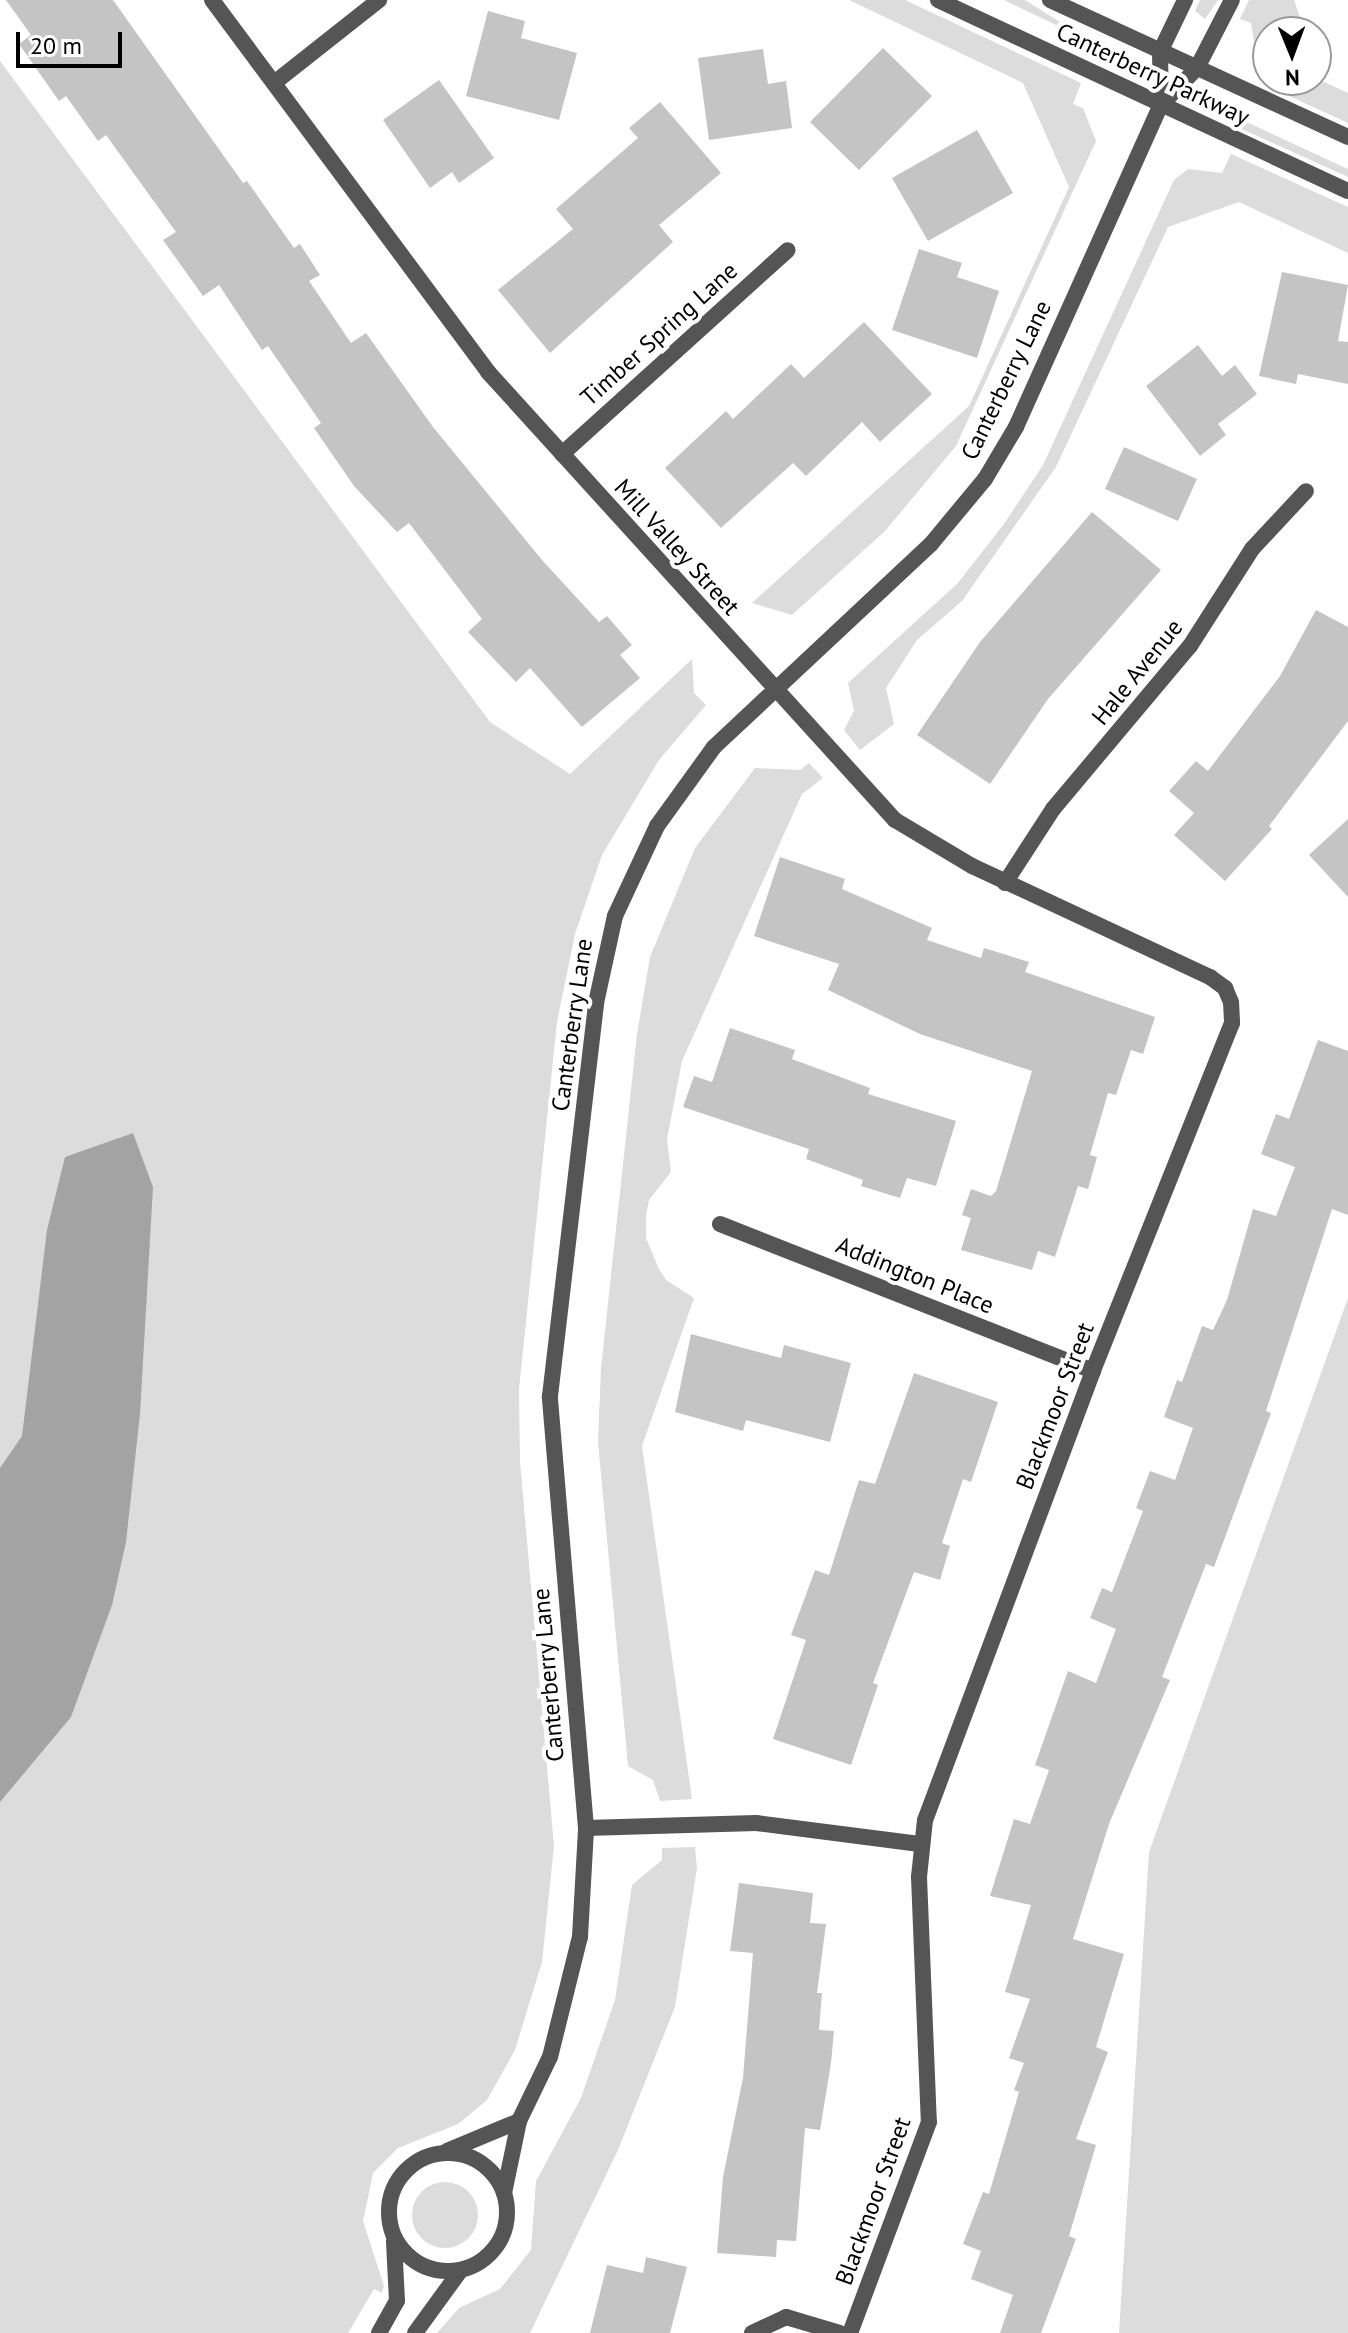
<!DOCTYPE html>
<style>
body{margin:0}
#map{position:relative;width:1348px;height:2333px;overflow:hidden;background:#fff;font-family:"PT Sans",sans-serif}
div>[style]{position:absolute}
.green>*{inset:0;background:#dcdcdc}
.round{border-radius:50%}
.water>*{inset:0;background:#a3a3a3}
.building>*{inset:0;background:#c4c4c4}
.minor>*{height:16px;margin:-8px;padding:0 8px;transform-origin:8px;border-radius:8px;background:#555}
.minor>.ring{margin:-8px;padding:0;box-sizing:content-box;background:none;border:16px solid #555;border-radius:50%}
.tertiary>*{height:16px;margin:-8px;padding:0 8px;transform-origin:8px;border-radius:8px;background:#555}
span{translate:-50% -50%;white-space:nowrap;text-align:center;line-height:1.15;-webkit-text-stroke:8px #fff;paint-order:stroke}
.street-label{font-size:24px;color:#000}
.north{position:absolute;left:1252px;top:16px;width:80px;height:80px;box-sizing:border-box;background:#fff;border:2px solid #999;border-radius:50%;rotate:179deg;font-size:22px;font-weight:700;line-height:32px;text-align:center;color:#000}
.north::after{content:'';display:block;margin:auto;width:28px;height:36px;background:#000;clip-path:polygon(50% 0,100% 100%,50% 72%,0 100%)}
.scale{position:absolute;left:16px;top:32px;width:106px;height:36px;box-sizing:border-box;border:4px solid #000;border-top:0;padding-left:10px;font-size:24px;line-height:28px;white-space:nowrap;color:#000;-webkit-text-stroke:6px #fff;paint-order:stroke}
</style>
<div id="map">
<div class="green">
<i style="clip-path:polygon(849px 0,905px 0,1081px 83px,1073px 104px,1083px 108px,1096px 141px,956px 446px,885px 531px,792px 615px,752px 603px,969px 406px,1069px 187px,1023px 83px)"></i>
<i style="clip-path:polygon(1004px 0,1025px 0,1060px 22px,1056px 25px)"></i>
<i style="clip-path:polygon(1200px 0,1218px 0,1205px 19px,1195px 11px)"></i>
<i style="clip-path:polygon(1249px 0,1294px 0,1305px 32px,1268px 32px,1268px 72px,1254px 42px,1251px 23px,1240px 19px)"></i>
<i style="clip-path:polygon(0 61px,490px 722px,570px 774px,692px 659px,694px 693px,706px 705px,659px 760px,602px 855px,575px 934px,557px 1022px,519px 1389px,520px 1462px,554px 1846px,542px 1962px,515px 2050px,487px 2100px,458px 2124px,398px 2148px,373px 2173px,363px 2221px,384px 2286px,382px 2293px,374px 2289px,348px 2333px,0 2333px)"></i>
<i style="clip-path:polygon(1316px 63px,1322px 81px,1348px 93px,1348px 123px,1263px 84px,1268px 73px,1268px 80px,1316px 80px)"></i>
<i style="clip-path:polygon(1227px 113px,1348px 169px,1348px 177px,1224px 121px,1222px 114px)"></i>
<i style="clip-path:polygon(1231px 154px,1348px 207px,1348px 253px,1239px 202px,1168px 227px,1056px 467px,962px 601px,917px 640px,886px 688px,894px 724px,860px 750px,844px 730px,854px 711px,848px 683px,957px 584px,1004px 524px,1043px 465px,1174px 180px,1188px 169px,1222px 173px)"></i>
<i style="clip-path:polygon(809px 763px,823px 778px,802px 794px,682px 1061px,667px 1139px,671px 1172px,649px 1200px,646px 1215px,646px 1238px,658px 1267px,666px 1280px,694px 1298px,642px 1446px,692px 1799px,660px 1801px,653px 1780px,628px 1766px,598px 1442px,601px 1368px,637px 1034px,650px 957px,695px 848px,755px 768px,800px 770px)"></i>
<i style="clip-path:polygon(1348px 1298px,1348px 2333px,1119px 2333px,1149px 1852px)"></i>
<i style="clip-path:polygon(695px 1847px,697px 1868px,675px 2007px,618px 2150px,530px 2333px,437px 2333px,459px 2308px,500px 2289px,531px 2250px,536px 2181px,581px 2098px,615px 2000px,632px 1885px,662px 1860px,662px 1848px)"></i>
<i class="round" style="left:412px;top:2182px;width:66px;height:66px"></i>
</div>
<div class="water">
<i style="clip-path:polygon(133px 1133px,153px 1187px,140px 1414px,126px 1542px,112px 1605px,71px 1717px,0 1802px,0 1468px,22px 1436px,47px 1230px,65px 1157px)"></i>
</div>
<div class="building">
<i style="clip-path:polygon(6px 0,113px 0,243px 183px,247px 181px,294px 248px,300px 244px,320px 275px,309px 281px,351px 343px,366px 333px,433px 427px,542px 560px,599px 622px,607px 616px,632px 645px,620px 655px,640px 678px,582px 727px,530px 668px,516px 682px,468px 632px,482px 619px,409px 523px,397px 532px,354px 486px,314px 428px,321px 423px,268px 346px,262px 350px,219px 285px,203px 296px,163px 240px,176px 232px,106px 135px,98px 141px,66px 96px,59px 101px,19px 44px,31px 35px)"></i>
<i style="clip-path:polygon(488px 11px,525px 21px,521px 38px,577px 53px,559px 120px,466px 96px)"></i>
<i style="clip-path:polygon(883px 48px,932px 96px,859px 170px,810px 122px)"></i>
<i style="clip-path:polygon(763px 49px,768px 84px,786px 81px,792px 128px,709px 140px,698px 58px)"></i>
<i style="clip-path:polygon(439px 80px,494px 158px,459px 183px,452px 172px,430px 188px,383px 120px)"></i>
<i style="clip-path:polygon(660px 102px,721px 173px,659px 225px,673px 242px,550px 353px,498px 290px,573px 229px,556px 209px,638px 138px,629px 128px)"></i>
<i style="clip-path:polygon(977px 130px,1013px 193px,928px 241px,892px 178px)"></i>
<i style="clip-path:polygon(919px 249px,962px 263px,957px 277px,999px 291px,977px 358px,892px 330px)"></i>
<i style="clip-path:polygon(1282px 272px,1348px 285px,1338px 341px,1348px 342px,1348px 384px,1298px 374px,1296px 384px,1259px 376px)"></i>
<i style="clip-path:polygon(864px 322px,932px 394px,880px 442px,862px 422px,806px 476px,793px 463px,721px 528px,665px 468px,726px 411px,733px 419px,791px 364px,804px 378px)"></i>
<i style="clip-path:polygon(1198px 345px,1222px 376px,1235px 365px,1257px 394px,1218px 424px,1226px 435px,1200px 456px,1146px 386px)"></i>
<i style="clip-path:polygon(1124px 447px,1197px 479px,1178px 521px,1105px 489px)"></i>
<i style="clip-path:polygon(1092px 512px,1161px 570px,1048px 699px,990px 784px,917px 735px,980px 642px)"></i>
<i style="clip-path:polygon(1316px 610px,1348px 627px,1348px 721px,1269px 826px,1272px 829px,1225px 881px,1174px 835px,1194px 813px,1169px 791px,1196px 761px,1208px 771px,1280px 676px)"></i>
<i style="clip-path:polygon(1348px 819px,1348px 897px,1309px 855px)"></i>
<i style="clip-path:polygon(780px 857px,845px 879px,842px 889px,932px 928px,927px 940px,981px 958px,984px 948px,1029px 962px,1025px 972px,1155px 1017px,1143px 1054px,1131px 1050px,1116px 1095px,1108px 1093px,1090px 1155px,1097px 1157px,1088px 1189px,1078px 1186px,1055px 1257px,1038px 1251px,1032px 1270px,961px 1250px,971px 1218px,962px 1215px,971px 1189px,991px 1196px,996px 1191px,1032px 1071px,920px 1034px,828px 990px,839px 964px,754px 936px)"></i>
<i style="clip-path:polygon(730px 1028px,795px 1050px,792px 1059px,870px 1088px,868px 1094px,956px 1121px,936px 1186px,907px 1178px,900px 1198px,861px 1186px,863px 1180px,806px 1159px,809px 1149px,683px 1107px,694px 1076px,712px 1082px)"></i>
<i style="clip-path:polygon(1318px 1040px,1348px 1051px,1348px 1215px,1332px 1209px,1266px 1411px,1271px 1413px,1214px 1567px,1206px 1564px,1162px 1677px,1170px 1680px,1109px 1824px,1073px 1939px,1124px 1954px,1096px 2047px,1108px 2052px,1076px 2139px,1096px 2145px,1069px 2236px,1076px 2239px,1041px 2333px,1000px 2333px,1013px 2295px,971px 2279px,981px 2251px,963px 2244px,983px 2192px,989px 2194px,1019px 2092px,1014px 2090px,1024px 2063px,1009px 2058px,1030px 1999px,1005px 1992px,1031px 1905px,990px 1896px,1014px 1819px,1030px 1824px,1049px 1770px,1035px 1765px,1068px 1671px,1096px 1683px,1116px 1629px,1090px 1618px,1102px 1588px,1112px 1592px,1143px 1511px,1136px 1508px,1150px 1471px,1175px 1480px,1193px 1428px,1164px 1417px,1177px 1380px,1182px 1382px,1202px 1326px,1213px 1330px,1227px 1300px,1253px 1209px,1276px 1216px,1295px 1167px,1261px 1154px,1276px 1114px,1289px 1119px)"></i>
<i style="clip-path:polygon(691px 1334px,781px 1358px,784px 1345px,851px 1363px,830px 1442px,746px 1420px,743px 1431px,675px 1412px)"></i>
<i style="clip-path:polygon(914px 1373px,998px 1402px,971px 1482px,963px 1479px,942px 1543px,950px 1546px,940px 1580px,914px 1572px,873px 1683px,878px 1685px,851px 1765px,773px 1739px,806px 1640px,791px 1635px,815px 1570px,829px 1575px,859px 1480px,875px 1484px)"></i>
<i style="clip-path:polygon(739px 1883px,813px 1893px,810px 1923px,826px 1924px,817px 1993px,822px 1993px,819px 2030px,834px 2031px,831px 2063px,820px 2130px,805px 2128px,796px 2241px,777px 2240px,776px 2257px,717px 2253px,723px 2177px,743px 2078px,753px 1953px,730px 1951px)"></i>
<i style="clip-path:polygon(646px 2257px,687px 2267px,670px 2333px,590px 2333px,607px 2265px,643px 2273px)"></i>
</div>
<div class="minor">
<i style="left:212px;top:0;width:463px;rotate:53.4deg"></i>
<i style="left:488px;top:372px;width:605px;rotate:47.75deg"></i>
<i style="left:895px;top:820px;width:90px;rotate:30.9deg"></i>
<i style="left:972px;top:866px;width:263px;rotate:25deg"></i>
<i style="left:1210px;top:977px;width:19px;rotate:36deg"></i>
<i style="left:1225px;top:988px;width:15px;rotate:67deg"></i>
<i style="left:1231px;top:1002px;width:21px;rotate:87deg"></i>
<i style="left:1232px;top:1023px;width:375px;rotate:111.8deg"></i>
<i style="left:1093px;top:1371px;width:479px;rotate:110.5deg"></i>
<i style="left:925px;top:1820px;width:57px;rotate:96deg"></i>
<i style="left:919px;top:1877px;width:245px;rotate:87.7deg"></i>
<i style="left:929px;top:2122px;width:225px;rotate:110.5deg"></i>
<i style="left:274px;top:83px;width:134px;rotate:-38.3deg"></i>
<i style="left:1161px;top:105px;width:53px;rotate:-91.1deg"></i>
<i style="left:1160px;top:52px;width:58px;rotate:-64.3deg"></i>
<i style="left:562px;top:454px;width:304px;rotate:-42.1deg"></i>
<i style="left:1005px;top:883px;width:88px;rotate:-57deg"></i>
<i style="left:1053px;top:809px;width:213px;rotate:-50deg"></i>
<i style="left:1190px;top:646px;width:115px;rotate:-57.4deg"></i>
<i style="left:1252px;top:549px;width:79px;rotate:-47deg"></i>
<i style="left:720px;top:1224px;width:401px;rotate:21.5deg"></i>
<i style="left:586px;top:1828px;width:170px;rotate:-1.7deg"></i>
<i style="left:756px;top:1823px;width:165px;rotate:7.3deg"></i>
<i style="left:447px;top:2151px;width:78px;rotate:-22.6deg"></i>
<i class="ring" style="left:389px;top:2153px;width:102px;height:102px"></i>
<i style="left:504px;top:2193px;width:74px;rotate:-78.2deg"></i>
<i style="left:519px;top:2121px;width:71px;rotate:-64.2deg"></i>
<i style="left:550px;top:2057px;width:124px;rotate:-76deg"></i>
<i style="left:580px;top:1937px;width:109px;rotate:-86.8deg"></i>
<i style="left:586px;top:1828px;width:433px;rotate:-94.8deg"></i>
<i style="left:550px;top:1396px;width:396px;rotate:-83.3deg"></i>
<i style="left:596px;top:1003px;width:89px;rotate:-77.7deg"></i>
<i style="left:615px;top:916px;width:99px;rotate:-65deg"></i>
<i style="left:657px;top:826px;width:97px;rotate:-54.2deg"></i>
<i style="left:714px;top:747px;width:297px;rotate:-43.1deg"></i>
<i style="left:931px;top:544px;width:85px;rotate:-50.3deg"></i>
<i style="left:985px;top:479px;width:61px;rotate:-59.2deg"></i>
<i style="left:1016px;top:427px;width:353px;rotate:-65.8deg"></i>
<i style="left:1161px;top:105px;width:52px;rotate:-45.8deg"></i>
<i style="left:1197px;top:68px;width:76px;rotate:-62.8deg"></i>
<i style="left:379px;top:2333px;width:37px;rotate:-61deg"></i>
<i style="left:397px;top:2301px;width:60px;rotate:-92.9deg"></i>
<i style="left:415px;top:2333px;width:77px;rotate:-54deg"></i>
<i style="left:752px;top:2333px;width:38px;rotate:-25deg"></i>
<i style="left:786px;top:2317px;width:56px;rotate:16.5deg"></i>
</div>
<div class="tertiary">
<i style="left:938px;top:0;width:452px;rotate:25deg"></i>
<i style="left:1050px;top:0;width:328px;rotate:24.7deg"></i>
</div>
<div class="street-label">
<span style="left:1153px;top:74px;rotate:25deg">Canterberry Parkway</span>
<span style="left:659px;top:334px;rotate:-42deg">Timber Spring Lane</span>
<span style="left:1006px;top:380px;rotate:-64deg">Canterberry Lane</span>
<span style="left:677px;top:547px;rotate:48deg">Mill Valley Street</span>
<span style="left:1137px;top:672px;rotate:-51deg">Hale Avenue</span>
<span style="left:572px;top:1025px;rotate:-82deg">Canterberry Lane</span>
<span style="left:915px;top:1275px;rotate:22deg">Addington Place</span>
<span style="left:1055px;top:1406px;rotate:-69deg">Blackmoor Street</span>
<span style="left:548px;top:1675px;rotate:-95deg">Canterberry Lane</span>
<span style="left:873px;top:2201px;rotate:-70deg">Blackmoor Street</span>
</div>
<div class="north">N</div>
<div class="scale">20 m</div>
</div>
